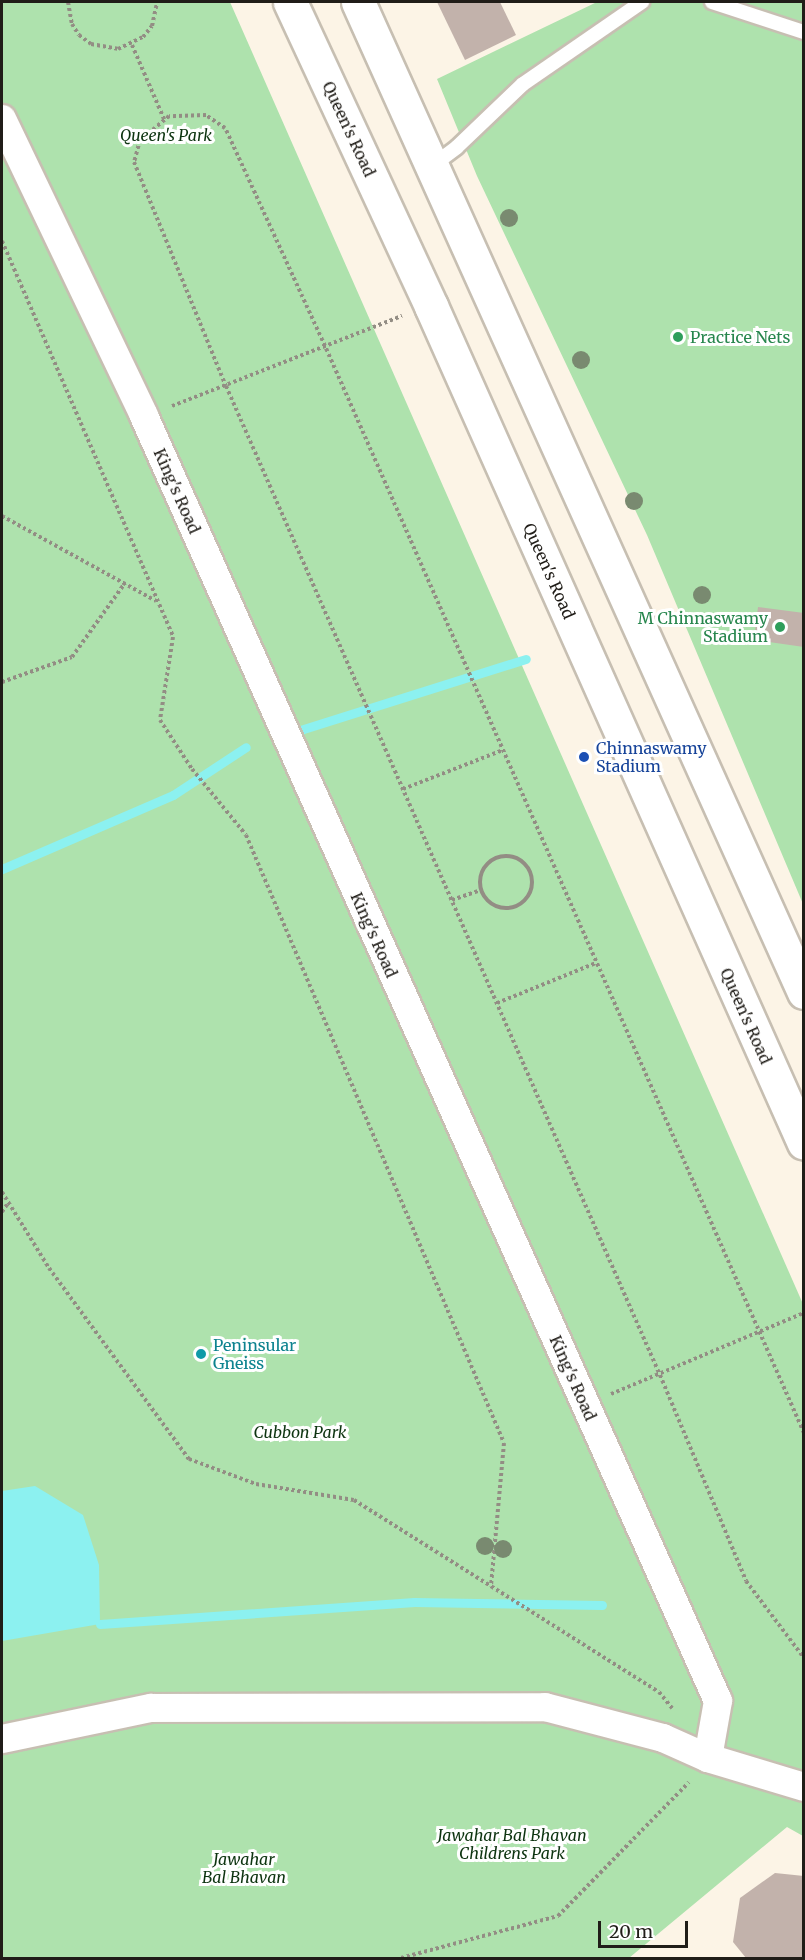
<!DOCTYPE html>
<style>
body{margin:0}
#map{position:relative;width:805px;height:1960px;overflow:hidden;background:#fcf4e6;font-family:Merriweather,serif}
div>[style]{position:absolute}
.green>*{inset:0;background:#aee2ad}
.water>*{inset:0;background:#8cf1f0}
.stream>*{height:9px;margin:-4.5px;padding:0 4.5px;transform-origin:4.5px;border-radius:4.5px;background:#8cf1f0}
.building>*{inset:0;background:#c2b2ab}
.path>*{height:4px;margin-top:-2px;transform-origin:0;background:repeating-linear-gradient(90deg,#938d84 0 3px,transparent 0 6px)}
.path>.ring{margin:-2px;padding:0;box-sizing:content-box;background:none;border:4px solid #938d84;border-radius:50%}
.roads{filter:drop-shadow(2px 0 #c7bfb2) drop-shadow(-2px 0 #c7bfb2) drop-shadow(0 2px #c7bfb2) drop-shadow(0 -2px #c7bfb2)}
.service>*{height:14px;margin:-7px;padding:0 7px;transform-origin:7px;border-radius:7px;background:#fff}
.minor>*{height:28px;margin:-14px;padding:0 14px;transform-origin:14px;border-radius:14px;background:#fff}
.secondary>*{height:33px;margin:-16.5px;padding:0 16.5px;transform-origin:16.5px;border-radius:16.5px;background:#fff}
.trees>*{width:18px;height:18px;margin:-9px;border-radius:50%;background:#798a70}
.dots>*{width:16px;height:16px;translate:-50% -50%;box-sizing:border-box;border:3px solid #fff;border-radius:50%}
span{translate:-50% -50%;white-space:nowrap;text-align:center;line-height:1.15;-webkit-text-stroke:6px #fff;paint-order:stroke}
.street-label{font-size:16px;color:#201d18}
.park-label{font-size:16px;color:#0d3410;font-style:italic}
.leisure-label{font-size:16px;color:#27864d}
.left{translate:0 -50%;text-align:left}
.right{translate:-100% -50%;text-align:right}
.transit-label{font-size:16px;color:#164399}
.culture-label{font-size:16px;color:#0d838f}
.frame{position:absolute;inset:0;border:3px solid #201d18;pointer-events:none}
.scale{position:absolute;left:598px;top:1921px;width:90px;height:27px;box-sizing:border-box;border:3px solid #201d18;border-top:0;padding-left:8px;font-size:18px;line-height:21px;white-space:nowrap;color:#201d18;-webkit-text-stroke:4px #fff;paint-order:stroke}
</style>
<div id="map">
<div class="green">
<i style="clip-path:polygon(2px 2px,230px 2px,803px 1304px,803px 1836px,787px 1827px,629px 1958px,2px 1958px)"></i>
<i style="clip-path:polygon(597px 2px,803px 2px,803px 904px,647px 535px,477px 176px,437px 79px)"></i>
</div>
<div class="water">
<i style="clip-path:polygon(35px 1486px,83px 1515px,99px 1565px,100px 1624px,2px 1641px,2px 1491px)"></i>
</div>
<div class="stream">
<i style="left:294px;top:732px;width:243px;rotate:-17.5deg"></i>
<i style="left:2px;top:869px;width:186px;rotate:-23.4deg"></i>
<i style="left:173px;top:795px;width:87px;rotate:-33.3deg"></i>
<i style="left:100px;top:1624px;width:315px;rotate:-4deg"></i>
<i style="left:414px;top:1602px;width:188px;rotate:0.9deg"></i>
</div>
<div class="building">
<i style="clip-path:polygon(437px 2px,500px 2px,516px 35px,465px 60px)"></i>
<i style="clip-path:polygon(758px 607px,804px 613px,804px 647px,754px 640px)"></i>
<i style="clip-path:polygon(775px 1873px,804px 1876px,804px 1958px,746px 1958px,733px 1942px,740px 1898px)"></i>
</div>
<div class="path">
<i style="left:68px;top:2px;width:22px;rotate:80deg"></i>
<i style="left:72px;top:24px;width:13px;rotate:58deg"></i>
<i style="left:79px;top:35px;width:15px;rotate:37deg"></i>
<i style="left:91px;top:44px;width:27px;rotate:10deg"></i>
<i style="left:118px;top:49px;width:28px;rotate:-26deg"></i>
<i style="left:143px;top:37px;width:14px;rotate:-51deg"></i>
<i style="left:152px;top:26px;width:25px;rotate:-78deg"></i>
<i style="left:132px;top:45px;width:81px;rotate:66.6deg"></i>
<i style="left:2px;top:241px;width:431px;rotate:66.6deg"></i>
<i style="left:173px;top:637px;width:84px;rotate:98.9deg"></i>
<i style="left:160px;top:720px;width:59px;rotate:56.9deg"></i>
<i style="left:192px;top:769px;width:85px;rotate:50.7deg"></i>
<i style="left:246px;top:835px;width:660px;rotate:67.01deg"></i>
<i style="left:504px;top:1443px;width:144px;rotate:95.2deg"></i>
<i style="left:172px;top:406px;width:247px;rotate:-21.4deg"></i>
<i style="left:2px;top:516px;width:176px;rotate:28.9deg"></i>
<i style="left:2px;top:682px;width:74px;rotate:-19.7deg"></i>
<i style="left:72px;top:657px;width:91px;rotate:-54.4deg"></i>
<i style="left:403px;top:789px;width:107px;rotate:-21.3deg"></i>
<i class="ring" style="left:480px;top:856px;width:48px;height:48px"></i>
<i style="left:452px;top:900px;width:31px;rotate:-19deg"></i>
<i style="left:497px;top:1003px;width:107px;rotate:-22deg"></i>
<i style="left:2px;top:1192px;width:89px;rotate:58.3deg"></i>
<i style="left:49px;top:1268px;width:237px;rotate:53.8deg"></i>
<i style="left:189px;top:1459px;width:72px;rotate:20.5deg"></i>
<i style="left:256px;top:1484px;width:99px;rotate:9.3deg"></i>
<i style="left:354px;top:1500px;width:360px;rotate:32.2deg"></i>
<i style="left:659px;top:1692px;width:21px;rotate:51deg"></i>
<i style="left:2px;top:1212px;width:11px;rotate:-56deg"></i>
<i style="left:611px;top:1394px;width:209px;rotate:-22.8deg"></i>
<i style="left:804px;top:1433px;width:1188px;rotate:-113.78deg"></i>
<i style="left:325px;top:346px;width:240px;rotate:-114.6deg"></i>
<i style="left:225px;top:128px;width:23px;rotate:-146deg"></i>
<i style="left:206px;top:115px;width:37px;rotate:178deg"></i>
<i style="left:169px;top:116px;width:38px;rotate:140deg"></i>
<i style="left:140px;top:140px;width:23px;rotate:105deg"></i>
<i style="left:134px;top:162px;width:242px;rotate:67.7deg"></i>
<i style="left:226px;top:386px;width:1080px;rotate:66.31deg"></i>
<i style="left:660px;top:1375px;width:223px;rotate:67.3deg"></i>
<i style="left:746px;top:1581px;width:96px;rotate:53deg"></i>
<i style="left:401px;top:1958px;width:163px;rotate:-15deg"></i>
<i style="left:558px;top:1916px;width:187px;rotate:-45.6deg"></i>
</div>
<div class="roads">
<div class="service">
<i style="left:712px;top:2px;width:97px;rotate:18.1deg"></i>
<i style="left:432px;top:166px;width:31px;rotate:-37deg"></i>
<i style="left:457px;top:147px;width:91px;rotate:-43.7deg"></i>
<i style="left:523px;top:84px;width:145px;rotate:-34.6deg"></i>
</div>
<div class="minor">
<i style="left:2px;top:119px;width:329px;rotate:64.4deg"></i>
<i style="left:144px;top:416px;width:1407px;rotate:65.93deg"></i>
<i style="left:718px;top:1701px;width:58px;rotate:100deg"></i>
<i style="left:2px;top:1739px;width:152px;rotate:-11.8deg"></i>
<i style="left:151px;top:1708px;width:394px;rotate:-0.1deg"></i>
<i style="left:545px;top:1707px;width:122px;rotate:14.7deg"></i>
<i style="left:663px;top:1738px;width:49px;rotate:24deg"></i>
<i style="left:708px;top:1758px;width:100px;rotate:16.8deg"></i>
</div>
<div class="secondary">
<i style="left:290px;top:2px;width:335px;rotate:65.1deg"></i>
<i style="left:431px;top:306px;width:916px;rotate:65.98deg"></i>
<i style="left:358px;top:2px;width:1086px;rotate:65.75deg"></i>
</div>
</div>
<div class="trees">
<i style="left:509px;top:218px"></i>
<i style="left:581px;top:360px"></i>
<i style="left:634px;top:501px"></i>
<i style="left:702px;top:595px"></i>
<i style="left:485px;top:1546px"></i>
<i style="left:503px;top:1549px"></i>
</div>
<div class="dots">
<i style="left:678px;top:337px;background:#2e9e5b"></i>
<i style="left:780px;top:627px;background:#2e9e5b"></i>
<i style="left:584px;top:757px;background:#1a4fb4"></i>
<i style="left:201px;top:1354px;background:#0f9aa8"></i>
</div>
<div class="street-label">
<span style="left:349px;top:129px;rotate:65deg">Queen's Road</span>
<span style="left:177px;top:491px;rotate:66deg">King's Road</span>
<span style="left:549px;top:571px;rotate:66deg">Queen's Road</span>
<span style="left:374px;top:935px;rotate:66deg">King's Road</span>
<span style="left:746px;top:1016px;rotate:66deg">Queen's Road</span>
<span style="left:573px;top:1378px;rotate:66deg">King's Road</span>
</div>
<div class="park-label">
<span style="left:166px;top:135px">Queen's Park</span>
<span style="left:300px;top:1432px">Cubbon Park</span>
<span style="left:512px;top:1844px">Jawahar Bal Bhavan<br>Childrens Park</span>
<span style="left:244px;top:1868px">Jawahar<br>Bal Bhavan</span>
</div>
<div class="leisure-label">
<span class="left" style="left:690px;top:337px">Practice Nets</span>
<span class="right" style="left:768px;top:627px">M Chinnaswamy<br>Stadium</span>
</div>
<div class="transit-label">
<span class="left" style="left:596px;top:757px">Chinnaswamy<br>Stadium</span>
</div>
<div class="culture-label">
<span class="left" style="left:213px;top:1354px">Peninsular<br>Gneiss</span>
</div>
<div class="frame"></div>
<div class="scale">20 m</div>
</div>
